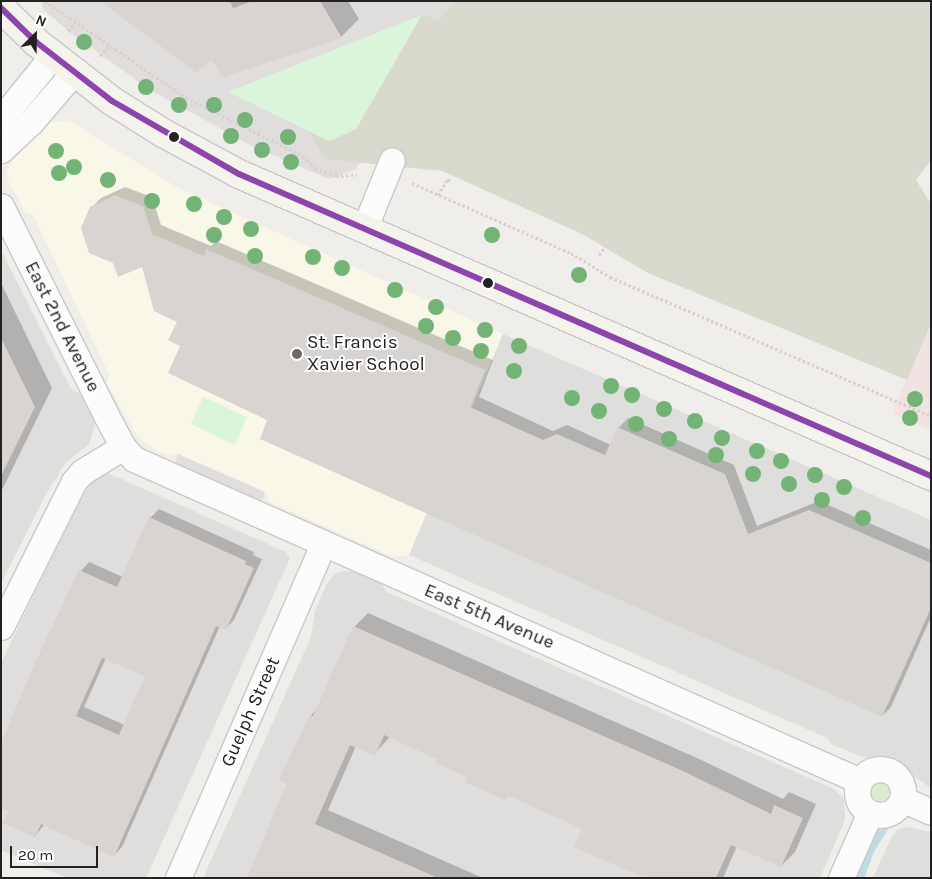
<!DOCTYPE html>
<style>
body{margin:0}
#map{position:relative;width:932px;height:879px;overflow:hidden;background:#f0eeeb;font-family:Karla,sans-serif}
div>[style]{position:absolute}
.residential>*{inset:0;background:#dfdedc}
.commercial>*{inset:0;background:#f1e3e1}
.education>*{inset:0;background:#f8f7e8}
.religious>*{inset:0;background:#dededc}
.construction>*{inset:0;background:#d9d9cd}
.grass>*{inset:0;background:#ddeccb}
.round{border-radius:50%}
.park>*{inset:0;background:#daf5da}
.parking>*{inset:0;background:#e0dfde}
.shadow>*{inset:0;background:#0003}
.stream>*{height:9px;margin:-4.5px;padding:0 4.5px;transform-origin:4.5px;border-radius:4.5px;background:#bfdbe3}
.building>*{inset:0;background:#d7d4d2}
.path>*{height:3px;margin-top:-1.5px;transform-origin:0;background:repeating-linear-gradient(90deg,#dccecd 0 2.5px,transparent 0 5px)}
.roads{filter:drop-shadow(1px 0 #c9c8c7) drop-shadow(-1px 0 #c9c8c7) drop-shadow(0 1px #c9c8c7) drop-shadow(0 -1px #c9c8c7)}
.minor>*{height:25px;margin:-12.5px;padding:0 12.5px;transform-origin:12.5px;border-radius:12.5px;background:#fdfcfc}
.minor>.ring{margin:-12.5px;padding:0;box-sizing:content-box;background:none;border:25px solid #fdfcfc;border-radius:50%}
.secondary>*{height:28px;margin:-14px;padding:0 14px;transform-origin:14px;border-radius:14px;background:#f4f4ed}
.bus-1>*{height:6px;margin:-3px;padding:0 3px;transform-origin:3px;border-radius:3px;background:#8e44ad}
.trees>*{width:16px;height:16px;margin:-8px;border-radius:50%;background:#73b476}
.dots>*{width:14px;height:14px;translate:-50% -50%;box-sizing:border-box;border:2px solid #fff;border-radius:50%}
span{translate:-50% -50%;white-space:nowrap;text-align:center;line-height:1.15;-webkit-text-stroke:4px #fff;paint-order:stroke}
.street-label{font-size:19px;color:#222}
.poi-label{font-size:19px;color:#222}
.left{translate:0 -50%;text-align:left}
.frame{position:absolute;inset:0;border:2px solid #222;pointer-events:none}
.north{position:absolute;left:10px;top:10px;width:50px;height:50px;-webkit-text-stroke:4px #fff;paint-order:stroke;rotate:23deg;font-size:14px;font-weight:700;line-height:20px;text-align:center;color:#222}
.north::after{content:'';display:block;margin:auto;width:18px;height:22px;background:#222;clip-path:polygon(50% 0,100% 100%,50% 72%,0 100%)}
.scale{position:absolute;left:10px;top:846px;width:88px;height:22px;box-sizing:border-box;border:2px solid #222;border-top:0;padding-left:6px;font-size:15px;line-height:18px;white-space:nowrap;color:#222;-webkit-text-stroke:4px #fff;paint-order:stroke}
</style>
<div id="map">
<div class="residential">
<i style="clip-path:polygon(41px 1px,456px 1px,356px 169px,329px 179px,250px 145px,152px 91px,68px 31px,43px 9px)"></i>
<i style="clip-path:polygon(1px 250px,71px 389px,82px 395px,96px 422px,89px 444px,66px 462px,45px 496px,1px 583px)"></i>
<i style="clip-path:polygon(100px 472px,108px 473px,286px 552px,290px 558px,146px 878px,67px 878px,1px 850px,1px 663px,80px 499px)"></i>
<i style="clip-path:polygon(344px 571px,357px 572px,379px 581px,387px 592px,834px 789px,844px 799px,845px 820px,820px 878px,203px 878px,311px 637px,315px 611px,327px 583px,335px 574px)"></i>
<i style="clip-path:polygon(907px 827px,931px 832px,931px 878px,873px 878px,891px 838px,898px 829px)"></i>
</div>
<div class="commercial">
<i style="clip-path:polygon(931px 321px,931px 430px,892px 413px)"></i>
</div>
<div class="education">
<i style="clip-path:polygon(59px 121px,71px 122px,180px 189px,503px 334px,409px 555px,393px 557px,270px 502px,265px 492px,178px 454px,169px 456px,155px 450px,136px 434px,107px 383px,109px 374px,33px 215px,25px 212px,9px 182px,6px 173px,13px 160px,46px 124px)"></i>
</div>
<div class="religious">
<i style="clip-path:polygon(503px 334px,931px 520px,931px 788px,897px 764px,860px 756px,831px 744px,827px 738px,409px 555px)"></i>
</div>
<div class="construction">
<i style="clip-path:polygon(454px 1px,931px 1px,931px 160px,916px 180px,931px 204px,931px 323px,907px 380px,648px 273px,582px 234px,442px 171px,325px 159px,282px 83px,425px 14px,438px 22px)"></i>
</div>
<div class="grass">
<i class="round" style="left:866px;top:777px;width:30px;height:30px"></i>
</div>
<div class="park">
<i style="clip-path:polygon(422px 15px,356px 129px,329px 141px,228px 92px)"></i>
<i style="clip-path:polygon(203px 397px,247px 417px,235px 445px,191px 424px)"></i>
</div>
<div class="parking">
<i style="clip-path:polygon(178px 454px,265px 492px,261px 503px,174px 465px)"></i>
</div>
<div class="shadow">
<i style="clip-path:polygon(102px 1px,348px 1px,359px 19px,341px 37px,211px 58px)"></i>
<i style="clip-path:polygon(125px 187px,152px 197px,161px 225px,211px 246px,216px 241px,493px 360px,479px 397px,553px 431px,567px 425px,611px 445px,618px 428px,628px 418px,734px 465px,757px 526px,819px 501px,931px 550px,931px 617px,891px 707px,882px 716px,269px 419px,182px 345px,179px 321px,142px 265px,91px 208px,101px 198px)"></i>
<i style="clip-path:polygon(1px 283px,52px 388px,1px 492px)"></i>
<i style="clip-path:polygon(evenodd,159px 509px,254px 552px,253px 555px,262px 559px,234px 620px,225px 629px,220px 626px,122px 847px,113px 856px,44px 825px,35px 836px,10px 810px,19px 703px,81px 571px,89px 562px,123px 577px,150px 518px,159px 509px,106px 658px,147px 676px,125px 725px,84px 707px,106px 658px)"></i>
<i style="clip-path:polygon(368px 613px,697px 758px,783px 799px,789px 792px,816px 804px,795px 852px,781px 866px,737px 846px,723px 878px,660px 878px,583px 828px,509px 794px,505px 798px,438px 759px,390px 737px,374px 754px,356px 746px,328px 810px,483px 878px,248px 878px,289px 783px,281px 779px,311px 715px,318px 708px,354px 627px)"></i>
</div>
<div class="stream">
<i style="left:859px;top:878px;width:30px;rotate:-70deg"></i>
<i style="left:869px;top:850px;width:26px;rotate:-58deg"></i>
</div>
<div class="building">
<i style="clip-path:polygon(100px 1px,230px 1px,233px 8px,253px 1px,320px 1px,342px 38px,223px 77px,211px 60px,197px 73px)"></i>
<i style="clip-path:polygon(115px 195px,143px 206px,152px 234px,204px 256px,206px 249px,485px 370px,470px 407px,543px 440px,557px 434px,605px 455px,617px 427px,725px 474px,748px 534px,809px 510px,931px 563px,931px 608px,882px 717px,260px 439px,267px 420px,168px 373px,180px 346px,168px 340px,177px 322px,154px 311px,142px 267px,118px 277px,113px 263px,89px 253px,81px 228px,90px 207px)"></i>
<i style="clip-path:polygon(1px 338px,35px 407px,1px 476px)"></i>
<i style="clip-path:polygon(evenodd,149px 517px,246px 561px,245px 564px,254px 568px,226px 630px,216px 626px,114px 857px,41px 824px,35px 837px,3px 823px,9px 811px,1px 808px,1px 744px,32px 669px,79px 570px,117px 587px,149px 517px,102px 658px,145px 676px,119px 735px,76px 716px,102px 658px)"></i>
<i style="clip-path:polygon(353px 626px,683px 771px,771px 814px,774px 805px,803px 818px,781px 867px,731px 845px,716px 878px,645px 878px,574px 847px,582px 829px,507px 795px,505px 800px,465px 782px,467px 777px,435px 763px,437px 759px,384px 735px,375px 756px,350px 745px,315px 824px,438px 878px,247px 878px,287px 783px,279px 780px,310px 715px,313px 716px)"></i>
</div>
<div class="path">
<i style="left:45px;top:1px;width:171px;rotate:34.5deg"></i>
<i style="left:186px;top:98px;width:131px;rotate:26.4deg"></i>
<i style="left:303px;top:156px;width:17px;rotate:45deg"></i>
<i style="left:315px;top:168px;width:22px;rotate:21deg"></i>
<i style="left:336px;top:176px;width:21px;rotate:-5deg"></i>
<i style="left:68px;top:31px;width:11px;rotate:-52deg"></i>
<i style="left:100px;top:56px;width:13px;rotate:-51deg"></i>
<i style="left:412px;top:183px;width:174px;rotate:23.8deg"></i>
<i style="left:571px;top:253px;width:46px;rotate:31.6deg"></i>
<i style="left:610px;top:277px;width:350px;rotate:23.4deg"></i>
<i style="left:931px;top:188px;width:8px;rotate:90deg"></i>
<i style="left:438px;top:195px;width:17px;rotate:-59deg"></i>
<i style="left:447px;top:180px;width:5px"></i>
<i style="left:599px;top:255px;width:14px;rotate:-54deg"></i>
</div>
<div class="roads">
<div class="minor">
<i style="left:1px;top:119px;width:82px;rotate:-50.9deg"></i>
<i style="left:1px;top:150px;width:41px;rotate:-43deg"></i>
<i style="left:31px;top:122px;width:66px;rotate:-49.3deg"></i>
<i style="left:1px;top:206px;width:234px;rotate:63.3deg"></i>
<i style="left:106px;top:415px;width:36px;rotate:62deg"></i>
<i style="left:123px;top:447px;width:16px;rotate:47deg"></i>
<i style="left:134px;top:459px;width:794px;rotate:23.92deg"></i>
<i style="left:364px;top:229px;width:74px;rotate:-67.9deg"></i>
<i style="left:1px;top:627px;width:163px;rotate:-63.4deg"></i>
<i style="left:74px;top:481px;width:12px;rotate:-48deg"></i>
<i style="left:82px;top:472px;width:48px;rotate:-31.4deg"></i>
<i class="ring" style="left:857px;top:769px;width:21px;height:21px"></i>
<i style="left:902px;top:799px;width:32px;rotate:24deg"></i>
<i style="left:178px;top:878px;width:363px;rotate:-66.5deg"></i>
<i style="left:841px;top:878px;width:71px;rotate:-66deg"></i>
</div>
<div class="secondary">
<i style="left:1px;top:8px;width:49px;rotate:44.2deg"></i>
<i style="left:36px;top:42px;width:96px;rotate:37.8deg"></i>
<i style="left:112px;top:101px;width:60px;rotate:32.1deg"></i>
<i style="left:163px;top:133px;width:86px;rotate:28.3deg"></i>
<i style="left:239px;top:174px;width:755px;rotate:23.58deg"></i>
</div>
</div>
<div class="bus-1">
<i style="left:1px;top:8px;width:49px;rotate:44.2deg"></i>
<i style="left:36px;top:42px;width:96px;rotate:37.8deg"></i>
<i style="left:112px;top:101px;width:146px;rotate:29.9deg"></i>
<i style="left:239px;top:174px;width:755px;rotate:23.58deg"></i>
</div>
<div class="trees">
<i style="left:84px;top:42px"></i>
<i style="left:146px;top:87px"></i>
<i style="left:179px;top:105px"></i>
<i style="left:214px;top:105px"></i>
<i style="left:245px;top:120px"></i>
<i style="left:231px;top:136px"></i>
<i style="left:288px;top:137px"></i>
<i style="left:262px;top:150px"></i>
<i style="left:56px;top:151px"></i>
<i style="left:291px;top:162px"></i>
<i style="left:74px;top:167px"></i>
<i style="left:59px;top:173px"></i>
<i style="left:108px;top:180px"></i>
<i style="left:152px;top:201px"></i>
<i style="left:194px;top:204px"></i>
<i style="left:224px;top:217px"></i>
<i style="left:251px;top:229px"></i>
<i style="left:214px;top:235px"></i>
<i style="left:492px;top:235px"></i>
<i style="left:255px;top:256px"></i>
<i style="left:313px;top:257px"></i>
<i style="left:342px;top:268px"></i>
<i style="left:579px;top:275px"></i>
<i style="left:395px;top:290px"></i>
<i style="left:436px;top:307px"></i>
<i style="left:426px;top:326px"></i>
<i style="left:485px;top:330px"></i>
<i style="left:453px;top:338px"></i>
<i style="left:519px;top:346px"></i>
<i style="left:481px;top:351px"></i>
<i style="left:514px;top:371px"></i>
<i style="left:611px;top:386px"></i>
<i style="left:632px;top:395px"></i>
<i style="left:572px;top:398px"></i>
<i style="left:915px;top:399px"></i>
<i style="left:664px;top:409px"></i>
<i style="left:599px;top:411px"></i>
<i style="left:910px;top:418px"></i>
<i style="left:695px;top:421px"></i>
<i style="left:636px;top:424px"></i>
<i style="left:722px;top:438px"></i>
<i style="left:669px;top:439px"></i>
<i style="left:757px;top:451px"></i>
<i style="left:716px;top:455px"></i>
<i style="left:781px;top:461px"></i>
<i style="left:753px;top:474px"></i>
<i style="left:815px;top:475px"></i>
<i style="left:789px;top:484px"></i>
<i style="left:844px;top:487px"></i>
<i style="left:822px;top:500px"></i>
<i style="left:863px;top:518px"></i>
</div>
<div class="dots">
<i style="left:174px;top:137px;background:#222"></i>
<i style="left:488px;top:283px;background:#222"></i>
<i style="left:297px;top:354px;background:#6a6968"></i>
</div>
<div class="street-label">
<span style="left:62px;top:327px;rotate:63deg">East 2nd Avenue</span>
<span style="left:489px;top:617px;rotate:23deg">East 5th Avenue</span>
<span style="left:251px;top:712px;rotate:-66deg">Guelph Street</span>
</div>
<div class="poi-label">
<span class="left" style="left:307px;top:354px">St. Francis<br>Xavier School</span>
</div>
<div class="frame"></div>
<div class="north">N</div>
<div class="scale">20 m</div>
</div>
